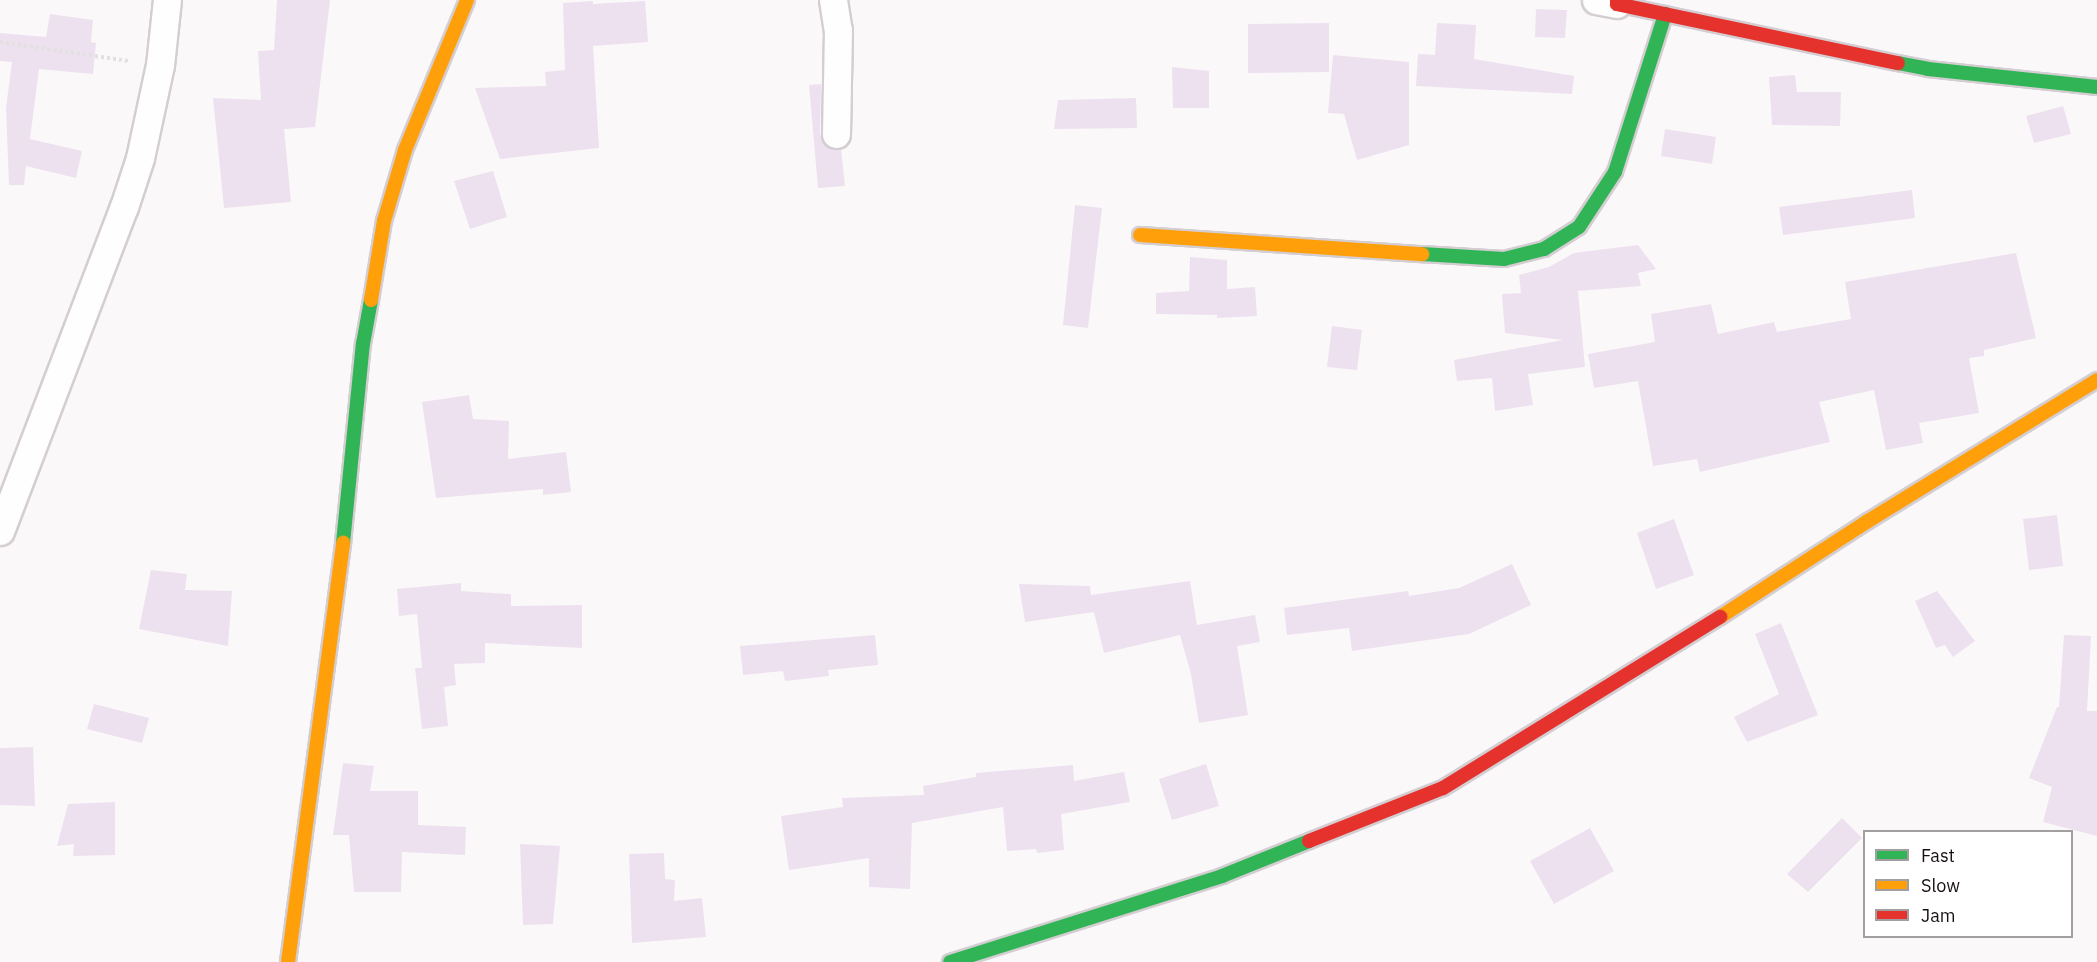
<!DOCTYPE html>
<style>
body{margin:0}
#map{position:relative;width:2097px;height:962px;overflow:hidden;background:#fbf8fa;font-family:"IBM Plex Sans",sans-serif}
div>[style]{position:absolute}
.building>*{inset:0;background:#ede1ef}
.path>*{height:4px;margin-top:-2px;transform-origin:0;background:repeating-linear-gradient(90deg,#e2e0e1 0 3px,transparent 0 6px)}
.roads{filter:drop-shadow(2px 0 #d4ced2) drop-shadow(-2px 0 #d4ced2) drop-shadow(0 2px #d4ced2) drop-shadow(0 -2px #d4ced2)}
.street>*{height:27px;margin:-13.5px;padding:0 13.5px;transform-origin:13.5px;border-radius:13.5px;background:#fefefe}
.fast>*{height:14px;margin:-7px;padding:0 7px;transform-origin:7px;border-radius:7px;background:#30b455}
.slow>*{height:14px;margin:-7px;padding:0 7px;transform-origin:7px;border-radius:7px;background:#ff9f0a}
.jam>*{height:14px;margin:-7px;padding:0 7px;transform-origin:7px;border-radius:7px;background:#e5322d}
span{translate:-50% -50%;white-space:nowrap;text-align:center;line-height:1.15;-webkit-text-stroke:4.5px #fff;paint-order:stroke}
.legend{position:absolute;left:1863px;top:830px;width:210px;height:108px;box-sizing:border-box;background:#fff;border:2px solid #a39fa1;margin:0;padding:8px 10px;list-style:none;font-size:18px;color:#181015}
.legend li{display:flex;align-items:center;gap:12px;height:30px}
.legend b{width:30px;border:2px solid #a39fa1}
</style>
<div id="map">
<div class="building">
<i style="clip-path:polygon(277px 0,330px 0,315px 127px,284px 129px,291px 202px,224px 208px,213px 98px,261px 100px,258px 51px,274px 50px)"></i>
<i style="clip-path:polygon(593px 1px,593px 4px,645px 1px,648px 42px,593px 46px,599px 148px,500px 159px,475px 88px,546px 86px,545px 72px,565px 70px,563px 3px)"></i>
<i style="clip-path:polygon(1536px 9px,1567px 10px,1565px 38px,1535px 37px)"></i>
<i style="clip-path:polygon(50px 14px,93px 20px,91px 42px,96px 43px,93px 74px,39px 69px,30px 139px,82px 151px,76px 178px,26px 166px,24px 185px,9px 185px,6px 108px,12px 62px,0 61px,0 33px,46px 37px)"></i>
<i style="clip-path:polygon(1329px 23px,1329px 72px,1248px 73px,1248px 24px)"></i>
<i style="clip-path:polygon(1437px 23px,1476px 25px,1474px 59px,1574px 76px,1572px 94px,1416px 86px,1418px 54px,1435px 55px)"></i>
<i style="clip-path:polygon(1333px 55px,1409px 62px,1409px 145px,1357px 160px,1344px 114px,1328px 113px)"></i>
<i style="clip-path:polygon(1172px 67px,1209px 71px,1209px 108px,1173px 108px)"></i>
<i style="clip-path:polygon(1795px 75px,1797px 92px,1841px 92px,1840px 126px,1772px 125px,1769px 77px)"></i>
<i style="clip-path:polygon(821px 84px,820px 134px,827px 147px,841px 149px,845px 186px,818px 188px,809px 85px)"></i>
<i style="clip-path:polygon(1136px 98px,1137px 128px,1054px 129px,1058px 100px)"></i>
<i style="clip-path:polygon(2063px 106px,2071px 134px,2034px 143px,2026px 116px)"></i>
<i style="clip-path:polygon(1665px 129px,1716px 137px,1712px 164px,1661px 156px)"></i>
<i style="clip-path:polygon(493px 171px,507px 217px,470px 229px,454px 181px)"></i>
<i style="clip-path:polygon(1912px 190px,1915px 218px,1783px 235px,1779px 207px)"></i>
<i style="clip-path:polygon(1075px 205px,1102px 208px,1088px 328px,1063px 325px)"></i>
<i style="clip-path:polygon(1638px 245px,1656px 269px,1638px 273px,1641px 286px,1578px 291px,1585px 367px,1528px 374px,1533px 405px,1495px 411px,1492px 378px,1457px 381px,1454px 360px,1563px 340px,1505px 333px,1502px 294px,1521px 293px,1519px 275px,1549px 267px,1574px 253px)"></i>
<i style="clip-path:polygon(2016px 253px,2036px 338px,1984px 350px,1984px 356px,1969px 358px,1979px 413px,1919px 423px,1923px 443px,1886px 450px,1874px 390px,1819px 402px,1830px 442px,1700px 472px,1697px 459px,1653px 466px,1638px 381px,1594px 388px,1588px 354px,1655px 342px,1651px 314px,1711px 304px,1718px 334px,1774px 322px,1777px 332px,1851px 319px,1845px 282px)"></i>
<i style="clip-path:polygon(1190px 257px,1227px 260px,1227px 289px,1255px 287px,1257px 316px,1217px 318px,1217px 315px,1156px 314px,1156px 293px,1189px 291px)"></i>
<i style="clip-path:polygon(1332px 326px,1362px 330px,1357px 370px,1327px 367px)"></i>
<i style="clip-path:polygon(469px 395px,473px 419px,509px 421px,508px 459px,566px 452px,571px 492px,543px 495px,543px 489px,436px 498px,422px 402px)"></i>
<i style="clip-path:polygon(2057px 515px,2063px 566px,2029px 570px,2023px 519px)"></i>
<i style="clip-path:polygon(1674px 519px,1694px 575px,1656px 589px,1637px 533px)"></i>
<i style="clip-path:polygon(1512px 564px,1531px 605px,1469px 634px,1352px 651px,1349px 628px,1287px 635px,1284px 608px,1408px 591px,1409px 596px,1459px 588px)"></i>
<i style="clip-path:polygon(151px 570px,187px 574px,185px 590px,232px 591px,228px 646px,139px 629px)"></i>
<i style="clip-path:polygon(1190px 581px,1197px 625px,1255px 615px,1260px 642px,1237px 646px,1248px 715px,1199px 723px,1191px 674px,1180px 635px,1104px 653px,1092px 604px,1094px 612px,1025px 622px,1019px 584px,1090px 586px,1091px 595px)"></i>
<i style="clip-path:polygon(461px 583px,461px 591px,511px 594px,511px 606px,582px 605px,582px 648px,485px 643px,485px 663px,454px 664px,456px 685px,444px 687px,448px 726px,422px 729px,415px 668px,422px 668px,417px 614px,399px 616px,397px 589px)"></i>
<i style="clip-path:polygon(1937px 591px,1975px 641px,1953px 657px,1945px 645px,1936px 648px,1915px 601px)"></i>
<i style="clip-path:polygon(1781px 623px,1818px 715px,1747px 742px,1734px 717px,1779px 694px,1755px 634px)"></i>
<i style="clip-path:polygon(875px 635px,878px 665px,828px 670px,829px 676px,785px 681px,783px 671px,743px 675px,740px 646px)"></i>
<i style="clip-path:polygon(2064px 635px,2091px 636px,2087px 711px,2097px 711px,2097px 836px,2043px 822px,2052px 787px,2029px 778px,2057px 707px,2059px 707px)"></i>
<i style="clip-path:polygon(94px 704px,149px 718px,142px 743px,87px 729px)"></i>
<i style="clip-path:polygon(33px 747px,35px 806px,0 805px,0 748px)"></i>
<i style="clip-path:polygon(343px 763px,374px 766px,370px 791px,418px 791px,418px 825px,466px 827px,465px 855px,402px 852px,401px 892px,354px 892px,349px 835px,333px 835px)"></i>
<i style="clip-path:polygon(1206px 764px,1219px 806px,1172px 820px,1159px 779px)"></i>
<i style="clip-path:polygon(1073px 765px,1074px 781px,1124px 772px,1130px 802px,1061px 814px,1064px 850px,1037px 853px,1036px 849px,1007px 851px,1003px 807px,912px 823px,910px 889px,869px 887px,869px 858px,789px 870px,781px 816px,843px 807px,842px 798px,924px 795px,923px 786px,976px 777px,976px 773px)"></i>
<i style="clip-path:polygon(115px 802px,115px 855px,73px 856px,74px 844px,57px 846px,68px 804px)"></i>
<i style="clip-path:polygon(1842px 818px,1862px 838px,1808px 892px,1787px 874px)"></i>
<i style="clip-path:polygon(1590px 828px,1614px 871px,1554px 904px,1530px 861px)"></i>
<i style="clip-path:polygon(520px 844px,560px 846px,553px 924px,523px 925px)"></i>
<i style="clip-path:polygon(664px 853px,665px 879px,675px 880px,674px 901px,702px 898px,706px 937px,632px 943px,629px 854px)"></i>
</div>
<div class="path">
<i style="left:0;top:42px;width:130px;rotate:8.4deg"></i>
</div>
<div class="roads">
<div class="street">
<i style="left:833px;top:0;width:30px;rotate:81deg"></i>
<i style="left:838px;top:30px;width:104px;rotate:91.1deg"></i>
<i style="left:1596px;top:0;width:21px;rotate:11deg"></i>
<i style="left:0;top:531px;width:347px;rotate:-69.1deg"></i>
<i style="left:124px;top:207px;width:52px;rotate:-71.9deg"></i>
<i style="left:140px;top:158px;width:95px;rotate:-77.9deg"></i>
<i style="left:160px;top:65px;width:65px;rotate:-83.9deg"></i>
</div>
<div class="fast">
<i style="left:1898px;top:63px;width:31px;rotate:11deg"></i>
<i style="left:1928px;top:69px;width:170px;rotate:6.1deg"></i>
<i style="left:1422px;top:254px;width:82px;rotate:3.5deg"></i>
<i style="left:1504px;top:259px;width:41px;rotate:-14deg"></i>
<i style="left:1544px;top:249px;width:41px;rotate:-32.2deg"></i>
<i style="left:1579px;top:227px;width:66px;rotate:-56.8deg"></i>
<i style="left:1615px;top:172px;width:166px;rotate:-72.4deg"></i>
<i style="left:343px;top:543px;width:200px;rotate:-84.3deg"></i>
<i style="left:363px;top:344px;width:45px;rotate:-79.7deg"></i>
<i style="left:950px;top:962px;width:285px;rotate:-17.5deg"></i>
<i style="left:1222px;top:876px;width:94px;rotate:-21.9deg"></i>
</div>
<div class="slow">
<i style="left:1140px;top:235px;width:283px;rotate:3.9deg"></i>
<i style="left:371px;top:300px;width:80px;rotate:-80.7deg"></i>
<i style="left:384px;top:221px;width:74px;rotate:-73.5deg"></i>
<i style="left:405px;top:150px;width:162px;rotate:-67.5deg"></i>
<i style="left:1720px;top:617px;width:176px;rotate:-33deg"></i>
<i style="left:1868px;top:521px;width:269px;rotate:-31.6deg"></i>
<i style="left:288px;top:962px;width:423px;rotate:-82.5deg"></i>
</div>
<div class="jam">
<i style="left:1617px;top:0;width:4px;rotate:90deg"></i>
<i style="left:1617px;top:4px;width:287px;rotate:11.9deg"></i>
<i style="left:1309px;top:841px;width:144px;rotate:-21.6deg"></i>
<i style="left:1443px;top:788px;width:326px;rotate:-31.7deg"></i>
</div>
</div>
<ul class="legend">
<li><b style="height:8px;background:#30b455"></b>Fast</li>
<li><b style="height:8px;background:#ff9f0a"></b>Slow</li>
<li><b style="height:8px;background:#e5322d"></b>Jam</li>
</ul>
</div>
